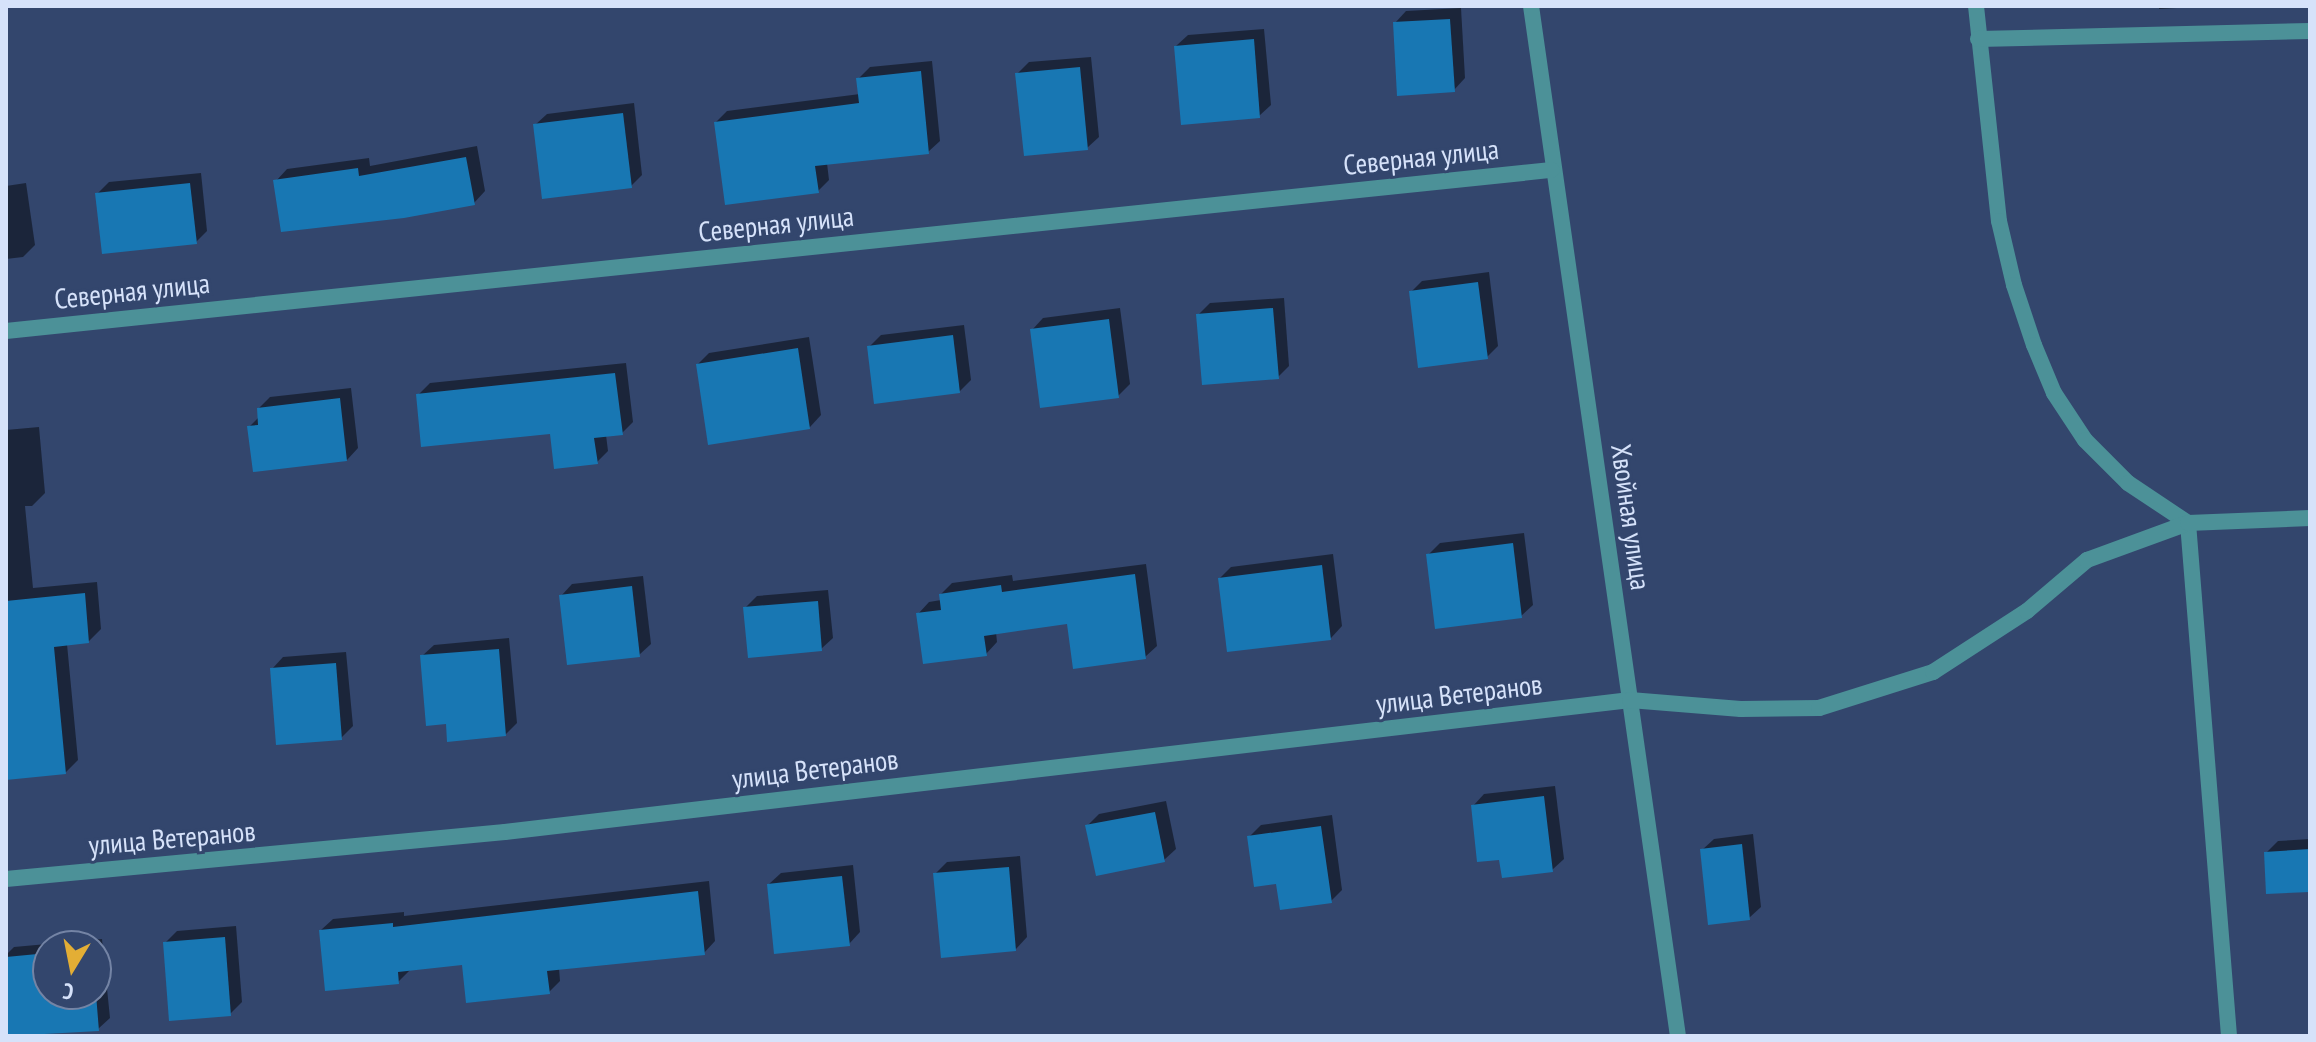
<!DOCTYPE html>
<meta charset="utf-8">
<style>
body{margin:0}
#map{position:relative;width:2316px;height:1042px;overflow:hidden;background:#33466d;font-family:"PT Sans Narrow",sans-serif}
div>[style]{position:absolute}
.shadow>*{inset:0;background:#0007}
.building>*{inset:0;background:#1877b3}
.minor>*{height:16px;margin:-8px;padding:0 8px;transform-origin:8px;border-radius:8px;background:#4c9198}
span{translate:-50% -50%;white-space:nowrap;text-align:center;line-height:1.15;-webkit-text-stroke:6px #33466d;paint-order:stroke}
.street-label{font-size:28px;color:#d6e2fa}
.frame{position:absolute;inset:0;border:8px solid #d6e2fa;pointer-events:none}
.north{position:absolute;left:32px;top:930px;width:80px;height:80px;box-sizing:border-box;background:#33466d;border:2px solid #7484a5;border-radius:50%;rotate:190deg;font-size:22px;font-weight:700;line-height:32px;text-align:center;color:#d6e2fa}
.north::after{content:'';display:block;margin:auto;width:28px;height:36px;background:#e3ae35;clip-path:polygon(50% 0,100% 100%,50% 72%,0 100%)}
</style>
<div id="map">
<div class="shadow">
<i style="clip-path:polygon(2159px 6px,2213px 6px,2159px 9px)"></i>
<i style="clip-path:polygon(1461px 8px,1465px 78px,1454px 90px,1395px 23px,1406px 11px)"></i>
<i style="clip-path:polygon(1264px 29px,1271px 105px,1259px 116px,1176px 46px,1188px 35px)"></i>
<i style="clip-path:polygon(1091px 57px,1099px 137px,1087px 148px,1017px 74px,1029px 62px)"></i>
<i style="clip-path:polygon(932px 61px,940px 141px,928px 152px,827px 163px,829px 180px,818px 191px,716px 122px,727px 111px,860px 94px,858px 79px,870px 67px)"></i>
<i style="clip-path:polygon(634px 103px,642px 175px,631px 186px,535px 125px,547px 114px)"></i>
<i style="clip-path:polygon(477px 146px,485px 191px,474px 203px,276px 181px,287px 169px,369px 158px,370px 166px)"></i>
<i style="clip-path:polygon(201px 173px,207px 231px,196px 242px,97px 194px,109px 182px)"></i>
<i style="clip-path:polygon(26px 183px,35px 245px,23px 257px,6px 259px,6px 186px)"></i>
<i style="clip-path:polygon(1489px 272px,1498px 346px,1487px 357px,1411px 292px,1422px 281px)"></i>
<i style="clip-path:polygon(1284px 298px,1289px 366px,1278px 377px,1198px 315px,1210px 303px)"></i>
<i style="clip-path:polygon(1120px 308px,1130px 384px,1118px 396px,1032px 330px,1043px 318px)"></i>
<i style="clip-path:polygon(964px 325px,971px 380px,960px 391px,869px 347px,881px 335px)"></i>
<i style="clip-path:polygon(809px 337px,821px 415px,810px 427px,698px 364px,709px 353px)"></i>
<i style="clip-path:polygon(626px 363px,633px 422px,622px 433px,606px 435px,608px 451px,597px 462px,551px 432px,418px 395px,430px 383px)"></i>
<i style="clip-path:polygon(351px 388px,358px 448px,347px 460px,250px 426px,260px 416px,259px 408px,270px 397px)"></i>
<i style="clip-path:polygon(39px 427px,45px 493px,32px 506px,25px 506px,33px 588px,97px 582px,101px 629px,89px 641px,67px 644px,78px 760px,66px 772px,6px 778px,6px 430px)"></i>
<i style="clip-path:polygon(1524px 533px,1533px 605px,1521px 616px,1428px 555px,1440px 543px)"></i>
<i style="clip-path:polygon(1333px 554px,1342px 626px,1331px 638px,1220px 578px,1231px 567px)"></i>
<i style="clip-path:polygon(1146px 564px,1157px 646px,1145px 657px,1069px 622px,996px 632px,997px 642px,986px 654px,918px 614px,929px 602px,941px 600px,941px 594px,952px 583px,1012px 575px,1013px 581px)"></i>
<i style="clip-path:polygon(643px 576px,651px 644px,639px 655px,561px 596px,572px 584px)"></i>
<i style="clip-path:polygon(828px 590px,833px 638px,821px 649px,745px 608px,757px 596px)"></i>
<i style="clip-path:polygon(509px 638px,517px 723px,505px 735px,448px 722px,422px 656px,434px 645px)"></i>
<i style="clip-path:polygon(346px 652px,353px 726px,341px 738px,272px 669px,283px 657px)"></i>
<i style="clip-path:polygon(1555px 786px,1564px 859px,1552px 870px,1501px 858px,1473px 806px,1484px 794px)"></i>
<i style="clip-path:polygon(1166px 801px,1176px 849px,1164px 860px,1087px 826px,1099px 814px)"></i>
<i style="clip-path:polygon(1332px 815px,1342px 890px,1331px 901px,1278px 881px,1249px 837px,1261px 825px)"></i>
<i style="clip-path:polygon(1753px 834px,1761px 907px,1749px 918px,1702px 850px,1714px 839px)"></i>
<i style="clip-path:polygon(2310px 839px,2310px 890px,2266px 853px,2278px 841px)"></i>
<i style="clip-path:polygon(1020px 856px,1027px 937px,1016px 949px,935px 874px,947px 862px)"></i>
<i style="clip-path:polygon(853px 865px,860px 932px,849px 944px,769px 884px,781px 873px)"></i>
<i style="clip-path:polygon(709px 881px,715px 941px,704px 953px,559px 968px,560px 981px,549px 992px,464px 962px,410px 970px,398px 982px,321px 930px,333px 919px,404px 912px,404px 916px)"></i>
<i style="clip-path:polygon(236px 926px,242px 1002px,230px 1014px,165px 943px,177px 931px)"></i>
<i style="clip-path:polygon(evenodd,102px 939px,110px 1018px,98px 1029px,10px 1036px,6px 955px,14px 947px,102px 939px,48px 946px,96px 946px,96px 994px,48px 994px,48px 946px)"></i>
</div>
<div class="building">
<i style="clip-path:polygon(1450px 19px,1455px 92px,1397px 96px,1393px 22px)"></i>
<i style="clip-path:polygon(1254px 39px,1260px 118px,1181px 125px,1174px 46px)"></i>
<i style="clip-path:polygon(1080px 67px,1088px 150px,1024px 156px,1015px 73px)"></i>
<i style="clip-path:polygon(921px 71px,929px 154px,815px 166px,819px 193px,725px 205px,714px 122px,859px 103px,856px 78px)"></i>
<i style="clip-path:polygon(623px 113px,632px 188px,542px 199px,533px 124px)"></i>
<i style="clip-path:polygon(466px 157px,475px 205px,404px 218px,281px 232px,273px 180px,358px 168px,359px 176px)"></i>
<i style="clip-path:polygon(190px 183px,197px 244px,102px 254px,95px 193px)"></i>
<i style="clip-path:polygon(1478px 282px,1488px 359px,1418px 368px,1409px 291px)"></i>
<i style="clip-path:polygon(1273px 308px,1279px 379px,1202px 385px,1196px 314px)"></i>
<i style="clip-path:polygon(1109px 319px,1119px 398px,1040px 408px,1030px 329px)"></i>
<i style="clip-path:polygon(953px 335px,960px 393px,874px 404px,867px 346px)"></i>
<i style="clip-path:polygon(798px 348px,810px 429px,708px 445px,696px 364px)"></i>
<i style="clip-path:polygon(615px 373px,623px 435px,594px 438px,598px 464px,554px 469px,550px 434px,421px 447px,416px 394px)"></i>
<i style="clip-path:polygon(340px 398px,347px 461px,253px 472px,247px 426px,258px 425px,257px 408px)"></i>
<i style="clip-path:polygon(1513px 543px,1522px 618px,1435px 629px,1426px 554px)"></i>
<i style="clip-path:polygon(1322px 565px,1331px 640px,1227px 652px,1218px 578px)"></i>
<i style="clip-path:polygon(1135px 574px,1146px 659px,1073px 669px,1067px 624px,984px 636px,987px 656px,923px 664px,916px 613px,941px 610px,939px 594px,1001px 585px,1002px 592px)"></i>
<i style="clip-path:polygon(632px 586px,640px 657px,567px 665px,559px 595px)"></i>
<i style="clip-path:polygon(85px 593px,89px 643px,54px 647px,66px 774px,6px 780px,6px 601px)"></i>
<i style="clip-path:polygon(818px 601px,822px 651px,748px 658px,743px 607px)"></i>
<i style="clip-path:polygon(499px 649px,506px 736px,447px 742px,446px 724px,426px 726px,420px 655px)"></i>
<i style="clip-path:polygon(336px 663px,342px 740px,276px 745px,270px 668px)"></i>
<i style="clip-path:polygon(1544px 796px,1553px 872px,1502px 878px,1499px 860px,1477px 862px,1471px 805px)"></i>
<i style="clip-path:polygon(1155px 812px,1165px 862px,1096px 876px,1085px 825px)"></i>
<i style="clip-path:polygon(1321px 826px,1332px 903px,1280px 910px,1276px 884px,1254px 887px,1247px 836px)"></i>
<i style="clip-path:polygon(1742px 844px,1750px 920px,1708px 925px,1700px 849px)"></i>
<i style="clip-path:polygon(2310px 849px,2310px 892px,2266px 894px,2264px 852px)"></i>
<i style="clip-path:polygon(1009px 867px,1016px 951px,941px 958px,933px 873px)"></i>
<i style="clip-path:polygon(842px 876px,850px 946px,774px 954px,767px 884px)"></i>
<i style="clip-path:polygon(698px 891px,705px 955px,547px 971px,550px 994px,466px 1003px,462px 965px,398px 972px,399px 984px,325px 991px,319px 930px,393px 923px,393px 927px)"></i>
<i style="clip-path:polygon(225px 937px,231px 1016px,169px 1021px,163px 942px)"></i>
<i style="clip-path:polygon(48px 953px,48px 994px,96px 994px,99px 1031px,8px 1036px,6px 957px)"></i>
</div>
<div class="minor">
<i style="left:1531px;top:6px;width:1040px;rotate:81.88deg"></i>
<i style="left:1976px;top:6px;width:216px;rotate:83.9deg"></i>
<i style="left:1999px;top:221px;width:66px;rotate:76.8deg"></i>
<i style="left:2014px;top:285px;width:63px;rotate:71.6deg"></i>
<i style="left:2034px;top:345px;width:52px;rotate:67.4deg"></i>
<i style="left:2054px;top:393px;width:56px;rotate:56.6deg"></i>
<i style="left:2085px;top:440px;width:61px;rotate:45deg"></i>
<i style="left:2128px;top:483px;width:72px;rotate:33.7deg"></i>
<i style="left:1978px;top:39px;width:332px;rotate:-1.4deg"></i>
<i style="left:6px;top:331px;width:1554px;rotate:-5.95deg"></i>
<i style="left:2188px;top:523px;width:515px;rotate:85.43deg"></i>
<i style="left:6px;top:879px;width:501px;rotate:-5.38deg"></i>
<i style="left:505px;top:832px;width:1133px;rotate:-6.69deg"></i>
<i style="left:1630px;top:700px;width:111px;rotate:4.6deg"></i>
<i style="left:1741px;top:709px;width:78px;rotate:-0.7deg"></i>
<i style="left:1819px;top:708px;width:120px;rotate:-17.5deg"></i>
<i style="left:1933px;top:672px;width:112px;rotate:-33deg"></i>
<i style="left:2027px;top:611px;width:79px;rotate:-40.4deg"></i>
<i style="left:2087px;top:560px;width:108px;rotate:-20.1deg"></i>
<i style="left:2188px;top:523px;width:122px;rotate:-2.3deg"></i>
</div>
<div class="street-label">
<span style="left:1421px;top:157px;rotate:-6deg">Северная улица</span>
<span style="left:776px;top:224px;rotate:-6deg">Северная улица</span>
<span style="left:132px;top:291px;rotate:-6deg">Северная улица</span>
<span style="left:1631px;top:517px;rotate:82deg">Хвойная улица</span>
<span style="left:1459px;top:694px;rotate:-7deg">улица Ветеранов</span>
<span style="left:815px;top:769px;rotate:-7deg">улица Ветеранов</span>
<span style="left:172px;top:838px;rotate:-5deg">улица Ветеранов</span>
</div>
<div class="frame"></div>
<div class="north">С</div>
</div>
